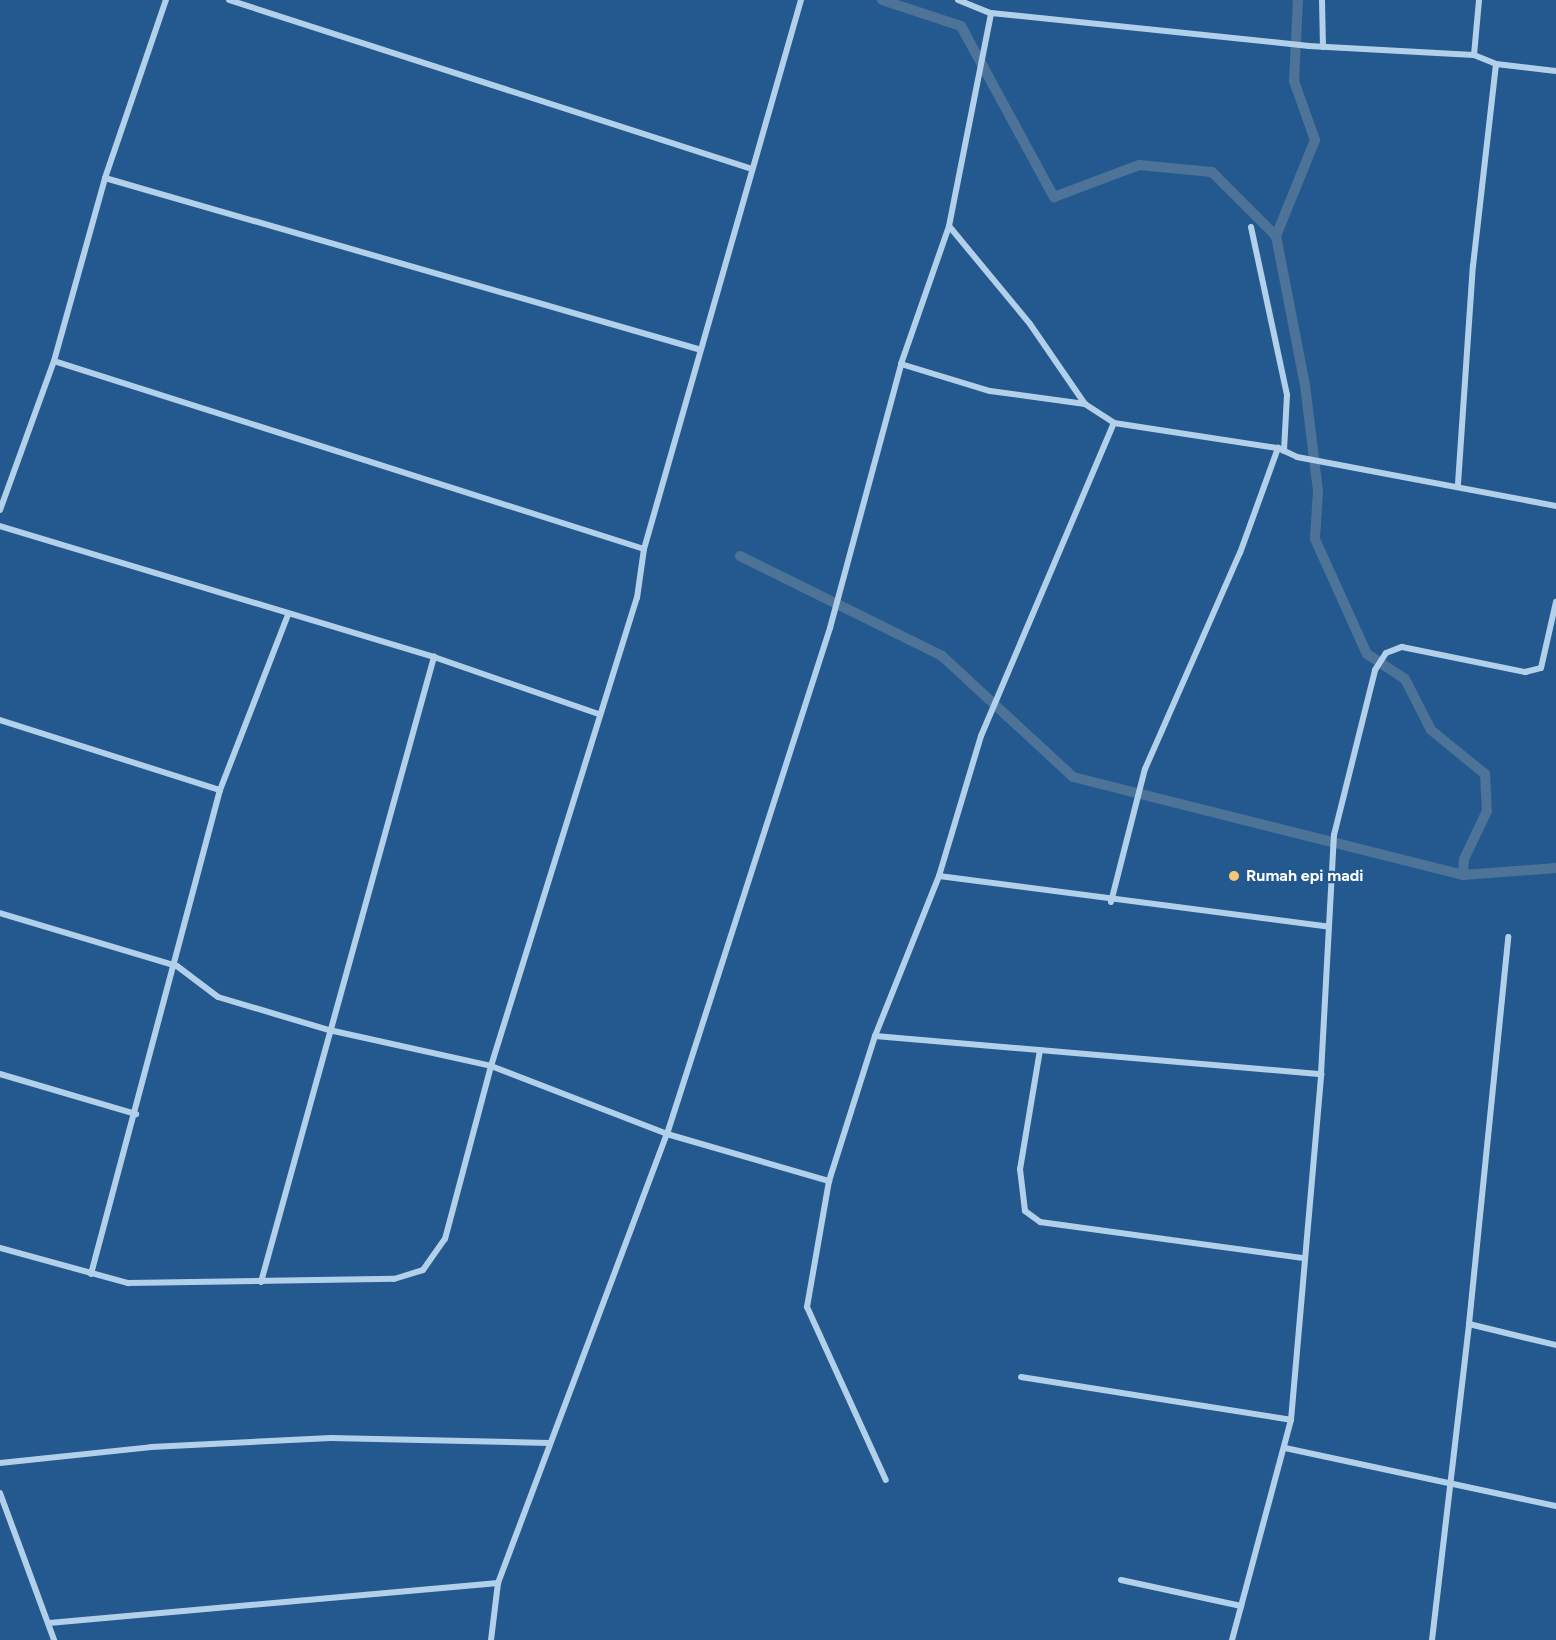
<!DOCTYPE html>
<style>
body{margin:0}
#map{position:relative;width:1556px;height:1640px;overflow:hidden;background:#23598e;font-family:Figtree,sans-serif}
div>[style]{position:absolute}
.stream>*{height:10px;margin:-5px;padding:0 5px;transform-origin:5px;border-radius:5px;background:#4e7398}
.street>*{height:6px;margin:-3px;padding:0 3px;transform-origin:3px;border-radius:3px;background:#b3d0eb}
.dots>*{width:16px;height:16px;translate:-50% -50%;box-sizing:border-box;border:3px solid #23598e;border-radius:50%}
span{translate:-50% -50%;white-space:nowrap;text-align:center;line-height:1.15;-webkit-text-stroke:4.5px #23598e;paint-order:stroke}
.poi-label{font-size:16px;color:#fff;font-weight:700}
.left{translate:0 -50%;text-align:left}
</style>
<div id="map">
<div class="stream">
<i style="left:882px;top:0;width:83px;rotate:18.2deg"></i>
<i style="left:961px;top:26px;width:195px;rotate:61.5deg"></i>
<i style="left:1054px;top:197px;width:91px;rotate:-20.6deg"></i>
<i style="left:1139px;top:165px;width:73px;rotate:5.5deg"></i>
<i style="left:1212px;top:172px;width:91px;rotate:45deg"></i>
<i style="left:1298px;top:0;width:81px;rotate:92.8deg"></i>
<i style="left:1294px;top:81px;width:63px;rotate:70.4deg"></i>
<i style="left:1315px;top:140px;width:104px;rotate:112.1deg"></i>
<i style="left:1276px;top:236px;width:152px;rotate:79deg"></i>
<i style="left:1305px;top:385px;width:107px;rotate:83deg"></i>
<i style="left:1318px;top:491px;width:48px;rotate:93.6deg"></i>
<i style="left:1315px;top:539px;width:126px;rotate:65.7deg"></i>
<i style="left:1367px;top:654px;width:45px;rotate:33.3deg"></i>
<i style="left:1405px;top:679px;width:57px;rotate:63deg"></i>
<i style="left:1431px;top:730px;width:70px;rotate:39.2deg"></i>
<i style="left:1485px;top:774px;width:37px;rotate:87deg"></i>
<i style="left:1487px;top:811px;width:53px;rotate:115.6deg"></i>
<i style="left:1464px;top:859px;width:16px;rotate:94deg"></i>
<i style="left:740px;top:556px;width:225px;rotate:26.3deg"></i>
<i style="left:942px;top:656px;width:178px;rotate:42.7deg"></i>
<i style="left:1073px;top:777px;width:402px;rotate:14.1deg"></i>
<i style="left:1463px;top:875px;width:93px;rotate:-4.3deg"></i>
</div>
<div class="street">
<i style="left:229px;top:0;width:546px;rotate:17.9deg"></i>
<i style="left:958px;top:0;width:35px;rotate:22deg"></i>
<i style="left:991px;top:13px;width:320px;rotate:5.9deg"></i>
<i style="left:1309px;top:46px;width:165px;rotate:3.1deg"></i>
<i style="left:1474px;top:55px;width:24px;rotate:22deg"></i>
<i style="left:1496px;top:64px;width:60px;rotate:6.7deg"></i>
<i style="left:1322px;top:0;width:47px;rotate:88.8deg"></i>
<i style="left:1474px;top:55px;width:55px;rotate:-84.8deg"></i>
<i style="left:105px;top:178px;width:188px;rotate:-71.1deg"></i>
<i style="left:949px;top:226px;width:127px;rotate:50.4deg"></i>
<i style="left:1030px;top:324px;width:97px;rotate:55.5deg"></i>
<i style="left:1251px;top:227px;width:172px;rotate:77.9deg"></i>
<i style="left:1287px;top:395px;width:56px;rotate:93.1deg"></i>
<i style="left:901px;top:364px;width:93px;rotate:16.9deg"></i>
<i style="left:990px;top:391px;width:96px;rotate:7.8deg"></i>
<i style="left:1085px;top:404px;width:35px;rotate:33deg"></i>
<i style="left:1114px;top:423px;width:166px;rotate:8.7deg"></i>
<i style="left:1278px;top:448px;width:21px;rotate:25deg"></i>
<i style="left:1297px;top:457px;width:264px;rotate:10.7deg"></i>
<i style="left:1458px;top:484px;width:219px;rotate:-86.1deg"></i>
<i style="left:1473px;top:266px;width:203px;rotate:-83.5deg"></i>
<i style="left:0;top:510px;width:158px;rotate:-70.1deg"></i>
<i style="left:54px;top:361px;width:190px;rotate:-74.4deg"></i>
<i style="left:105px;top:178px;width:617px;rotate:16.09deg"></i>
<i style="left:0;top:526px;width:453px;rotate:16.8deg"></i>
<i style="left:434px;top:657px;width:175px;rotate:19.1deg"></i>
<i style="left:644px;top:549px;width:571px;rotate:-74.04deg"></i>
<i style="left:0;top:720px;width:231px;rotate:17.7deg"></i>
<i style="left:939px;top:876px;width:390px;rotate:7.4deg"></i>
<i style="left:1111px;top:902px;width:137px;rotate:-75.7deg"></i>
<i style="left:1145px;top:769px;width:236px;rotate:-66.3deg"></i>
<i style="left:1240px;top:553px;width:112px;rotate:-70.1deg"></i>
<i style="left:0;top:913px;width:185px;rotate:16.7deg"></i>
<i style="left:177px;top:966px;width:51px;rotate:37.1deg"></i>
<i style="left:218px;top:997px;width:116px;rotate:16.6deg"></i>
<i style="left:329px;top:1030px;width:166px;rotate:12.5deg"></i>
<i style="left:491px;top:1066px;width:189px;rotate:21.1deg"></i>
<i style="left:667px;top:1134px;width:169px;rotate:16.2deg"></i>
<i style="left:829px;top:1181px;width:152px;rotate:-72.4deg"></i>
<i style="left:875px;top:1036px;width:172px;rotate:-68.2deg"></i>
<i style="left:939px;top:876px;width:146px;rotate:-73.3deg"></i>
<i style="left:981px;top:736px;width:340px;rotate:-67deg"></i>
<i style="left:875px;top:1036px;width:448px;rotate:4.9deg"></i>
<i style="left:1040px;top:1050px;width:121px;rotate:99.5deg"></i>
<i style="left:1020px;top:1169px;width:42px;rotate:83.2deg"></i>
<i style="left:1025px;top:1211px;width:19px;rotate:36deg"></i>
<i style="left:1040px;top:1222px;width:266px;rotate:7.8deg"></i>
<i style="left:0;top:1074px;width:142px;rotate:16.4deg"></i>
<i style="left:829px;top:1181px;width:128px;rotate:99.9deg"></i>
<i style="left:807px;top:1307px;width:190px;rotate:65.5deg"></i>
<i style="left:0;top:1248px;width:133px;rotate:15.3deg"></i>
<i style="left:128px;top:1283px;width:266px;rotate:-0.9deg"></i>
<i style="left:394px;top:1279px;width:30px;rotate:-17deg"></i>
<i style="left:423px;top:1270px;width:38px;rotate:-55deg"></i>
<i style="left:445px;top:1239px;width:179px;rotate:-75.1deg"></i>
<i style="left:491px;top:1066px;width:490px;rotate:-72.7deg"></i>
<i style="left:637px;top:598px;width:49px;rotate:-81.9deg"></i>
<i style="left:644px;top:549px;width:619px;rotate:-162.33deg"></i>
<i style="left:91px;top:1274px;width:501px;rotate:-75.08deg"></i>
<i style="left:220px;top:790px;width:188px;rotate:-68.8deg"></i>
<i style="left:261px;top:1282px;width:649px;rotate:-74.53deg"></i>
<i style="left:1469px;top:1324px;width:389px;rotate:-84.2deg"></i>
<i style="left:1021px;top:1377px;width:273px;rotate:9deg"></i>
<i style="left:1285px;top:1448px;width:277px;rotate:12.1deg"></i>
<i style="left:0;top:1463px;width:152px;rotate:-6deg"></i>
<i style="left:151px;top:1447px;width:180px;rotate:-2.9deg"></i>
<i style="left:331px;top:1438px;width:219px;rotate:1.3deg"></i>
<i style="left:0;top:1493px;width:157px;rotate:69.8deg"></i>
<i style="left:1121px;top:1580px;width:123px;rotate:12.2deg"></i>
<i style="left:49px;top:1623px;width:451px;rotate:-5.1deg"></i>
<i style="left:491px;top:1640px;width:57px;rotate:-83deg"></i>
<i style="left:498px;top:1583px;width:480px;rotate:-69.4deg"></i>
<i style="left:667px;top:1134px;width:532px;rotate:-72.14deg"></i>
<i style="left:830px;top:628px;width:273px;rotate:-74.9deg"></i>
<i style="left:901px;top:364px;width:146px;rotate:-70.8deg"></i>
<i style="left:949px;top:226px;width:217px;rotate:-78.8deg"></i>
<i style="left:1232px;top:1640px;width:228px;rotate:-75deg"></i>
<i style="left:1291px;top:1420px;width:347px;rotate:-85deg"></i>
<i style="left:1321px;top:1074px;width:239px;rotate:-86.9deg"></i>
<i style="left:1334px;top:835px;width:170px;rotate:-76deg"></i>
<i style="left:1375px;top:670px;width:20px;rotate:-57deg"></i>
<i style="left:1386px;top:653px;width:17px;rotate:-21deg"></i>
<i style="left:1402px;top:647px;width:126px;rotate:11.5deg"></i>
<i style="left:1525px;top:672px;width:16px;rotate:-14deg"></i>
<i style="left:1541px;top:668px;width:68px;rotate:-77.2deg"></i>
<i style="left:1432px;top:1640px;width:318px;rotate:-83.3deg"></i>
<i style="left:1469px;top:1324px;width:89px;rotate:13.6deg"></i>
</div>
<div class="dots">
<i style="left:1234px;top:876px;background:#f6c876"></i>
</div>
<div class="poi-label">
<span class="left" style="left:1246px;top:876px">Rumah epi madi</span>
</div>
</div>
